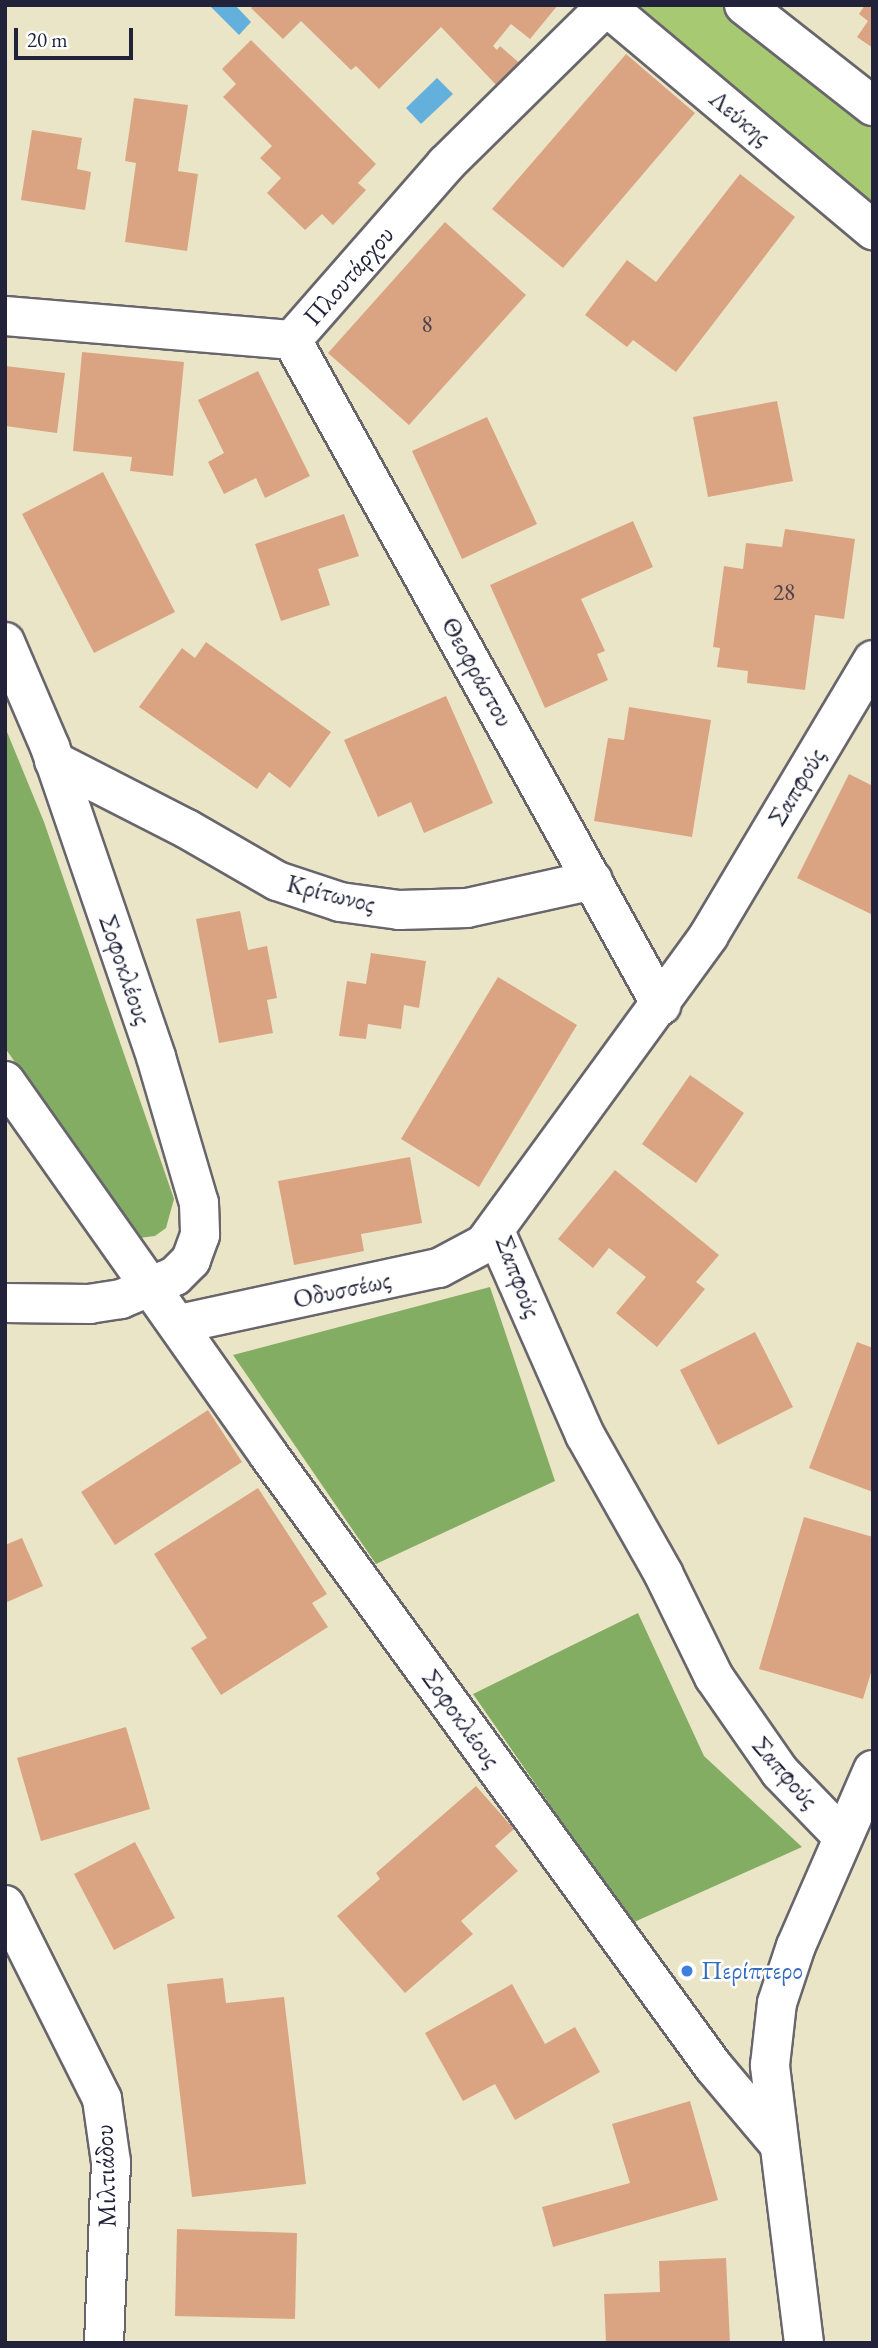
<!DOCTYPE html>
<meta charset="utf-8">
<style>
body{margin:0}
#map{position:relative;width:878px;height:2348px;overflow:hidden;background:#ebe5c7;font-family:"EB Garamond",serif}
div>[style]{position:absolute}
.green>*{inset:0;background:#a6c972}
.forest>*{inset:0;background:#84ad64}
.water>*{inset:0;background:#64b0dd}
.building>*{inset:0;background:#daa483}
.roads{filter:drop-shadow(2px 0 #68666c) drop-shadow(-2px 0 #68666c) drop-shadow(0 2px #68666c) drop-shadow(0 -2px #68666c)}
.minor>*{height:38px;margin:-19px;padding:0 19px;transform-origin:19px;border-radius:19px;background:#fff}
.dots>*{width:19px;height:19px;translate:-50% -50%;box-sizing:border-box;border:4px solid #fff;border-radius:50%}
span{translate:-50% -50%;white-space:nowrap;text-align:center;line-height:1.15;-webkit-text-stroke:5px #fff;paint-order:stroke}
.number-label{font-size:23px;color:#50424d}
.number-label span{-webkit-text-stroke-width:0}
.street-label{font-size:26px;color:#22223b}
.shop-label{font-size:26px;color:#366cbe}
.left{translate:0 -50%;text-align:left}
.frame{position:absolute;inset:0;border:7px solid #22223b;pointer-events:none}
.scale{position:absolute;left:14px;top:28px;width:119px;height:32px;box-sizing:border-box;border:4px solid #22223b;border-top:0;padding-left:9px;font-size:21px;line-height:24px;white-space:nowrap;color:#22223b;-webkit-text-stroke:5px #fff;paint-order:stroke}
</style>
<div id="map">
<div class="green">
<i style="clip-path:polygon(638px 5px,725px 5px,873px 124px,873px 204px)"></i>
</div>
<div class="forest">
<i style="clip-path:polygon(5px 727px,44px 822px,174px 1199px,166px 1228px,155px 1236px,139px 1238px,5px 1048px)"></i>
<i style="clip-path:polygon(490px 1287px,555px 1481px,376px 1564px,233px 1355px)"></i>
<i style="clip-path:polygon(638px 1613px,704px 1756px,802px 1847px,632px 1923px,473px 1694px)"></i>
</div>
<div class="water">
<i style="clip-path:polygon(209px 5px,235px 5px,251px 22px,239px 35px)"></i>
<i style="clip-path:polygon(437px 78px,453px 94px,421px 124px,406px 108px)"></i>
</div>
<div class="building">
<i style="clip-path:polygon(254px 5px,558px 5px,530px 39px,511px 24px,493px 46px,497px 50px,500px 46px,524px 67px,501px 90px,441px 27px,379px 89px,356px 66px,351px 70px,301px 21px,283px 39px,251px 8px)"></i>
<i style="clip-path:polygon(865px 5px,873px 5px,873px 48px,857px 37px,868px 21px,859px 14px)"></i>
<i style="clip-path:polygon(251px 40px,376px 164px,358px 183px,366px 190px,333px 225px,322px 214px,305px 230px,267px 193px,281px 178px,260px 158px,272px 146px,223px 97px,236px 84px,222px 69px)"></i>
<i style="clip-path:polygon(626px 54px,695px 113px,563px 268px,492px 209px)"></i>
<i style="clip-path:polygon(134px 98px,188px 105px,178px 171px,198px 174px,187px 251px,125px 242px,136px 163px,125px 161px)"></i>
<i style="clip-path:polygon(32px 130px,82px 138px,77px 169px,91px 172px,85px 210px,21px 200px)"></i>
<i style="clip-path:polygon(740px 174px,795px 217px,676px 372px,633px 340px,627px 347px,585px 315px,627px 260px,656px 282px)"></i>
<i style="clip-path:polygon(445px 222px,526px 295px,409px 425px,328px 353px)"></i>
<i style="clip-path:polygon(82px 352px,184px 362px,173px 476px,130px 471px,132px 457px,73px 451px)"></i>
<i style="clip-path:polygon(5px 366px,65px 373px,57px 433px,5px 426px)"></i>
<i style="clip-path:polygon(258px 371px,310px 476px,265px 498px,256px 478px,224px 494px,208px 462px,224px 453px,198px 400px)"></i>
<i style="clip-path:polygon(777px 401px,793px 481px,708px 497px,693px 417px)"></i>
<i style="clip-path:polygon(487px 417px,537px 524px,462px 559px,412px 451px)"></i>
<i style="clip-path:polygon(103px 472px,175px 612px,94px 653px,22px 514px)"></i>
<i style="clip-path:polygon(344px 514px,359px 556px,318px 569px,330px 605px,281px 621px,255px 544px)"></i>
<i style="clip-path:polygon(633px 521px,653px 567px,581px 599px,605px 651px,597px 654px,608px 680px,545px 708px,490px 585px)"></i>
<i style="clip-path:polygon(785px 529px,855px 539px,844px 619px,815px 615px,805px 690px,747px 683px,748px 671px,717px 667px,720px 648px,713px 647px,724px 566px,743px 569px,746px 543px,782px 547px)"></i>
<i style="clip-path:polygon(206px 642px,331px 732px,290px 788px,269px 772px,257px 789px,139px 707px,182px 648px,195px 658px)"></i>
<i style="clip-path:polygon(446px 696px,493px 803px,424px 833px,411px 802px,378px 817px,344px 740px)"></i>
<i style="clip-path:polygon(629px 707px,711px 720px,692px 837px,594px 821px,608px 738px,624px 740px)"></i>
<i style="clip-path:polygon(849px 774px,873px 786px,873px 915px,797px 878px)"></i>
<i style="clip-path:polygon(240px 911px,248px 950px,267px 946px,277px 998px,267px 1000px,273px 1033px,219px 1043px,196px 919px)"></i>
<i style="clip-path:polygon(371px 953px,426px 961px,419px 1008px,404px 1005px,401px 1029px,368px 1024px,366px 1039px,339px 1036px,347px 981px,366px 984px)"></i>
<i style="clip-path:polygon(498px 977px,577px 1025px,479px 1187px,401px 1139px)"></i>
<i style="clip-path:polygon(690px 1075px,744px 1113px,696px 1183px,642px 1144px)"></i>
<i style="clip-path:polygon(410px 1157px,422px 1223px,361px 1234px,364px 1251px,294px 1265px,278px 1181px)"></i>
<i style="clip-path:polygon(615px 1170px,719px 1255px,696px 1282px,705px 1289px,657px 1347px,616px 1313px,646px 1277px,609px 1248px,593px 1268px,558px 1239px)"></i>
<i style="clip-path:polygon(755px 1332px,793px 1407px,718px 1445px,680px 1370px)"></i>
<i style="clip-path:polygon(857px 1342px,873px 1348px,873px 1492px,809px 1468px)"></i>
<i style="clip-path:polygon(208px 1410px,242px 1462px,115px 1545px,81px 1492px)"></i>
<i style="clip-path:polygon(258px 1488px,327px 1594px,312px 1603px,328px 1627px,221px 1695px,191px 1648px,207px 1638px,154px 1554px)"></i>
<i style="clip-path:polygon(804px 1517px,873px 1537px,873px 1666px,863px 1699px,759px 1669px)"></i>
<i style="clip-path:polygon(22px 1538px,43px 1586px,5px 1603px,5px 1545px)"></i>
<i style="clip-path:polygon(126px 1727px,150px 1809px,41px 1841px,17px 1758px)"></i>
<i style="clip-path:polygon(476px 1786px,514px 1829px,495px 1846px,518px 1871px,461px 1921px,473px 1934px,405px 1993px,337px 1916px,380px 1879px,376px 1873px)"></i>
<i style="clip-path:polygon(135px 1842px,175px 1918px,114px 1950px,74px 1874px)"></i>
<i style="clip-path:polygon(223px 1978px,226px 2003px,284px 1997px,306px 2184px,192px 2197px,167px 1984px)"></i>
<i style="clip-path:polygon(512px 1984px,545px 2044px,575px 2027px,600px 2072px,515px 2120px,495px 2084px,463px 2101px,425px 2033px)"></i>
<i style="clip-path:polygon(690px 2101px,718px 2200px,553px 2247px,542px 2207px,630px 2183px,612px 2124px)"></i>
<i style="clip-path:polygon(177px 2229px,297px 2233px,295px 2319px,175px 2316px)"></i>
<i style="clip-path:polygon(726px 2258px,730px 2343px,606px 2343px,604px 2294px,660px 2292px,659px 2261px)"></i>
</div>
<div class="roads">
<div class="minor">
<i style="left:744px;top:5px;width:164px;rotate:38.1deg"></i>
<i style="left:606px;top:6px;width:349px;rotate:40deg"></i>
<i style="left:5px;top:316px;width:288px;rotate:4.8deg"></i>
<i style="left:292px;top:340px;width:234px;rotate:-48.8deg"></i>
<i style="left:446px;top:164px;width:226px;rotate:-44.6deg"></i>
<i style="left:292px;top:340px;width:761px;rotate:60.97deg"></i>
<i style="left:5px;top:642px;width:114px;rotate:66.8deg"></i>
<i style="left:50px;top:747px;width:328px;rotate:71.1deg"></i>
<i style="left:156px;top:1057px;width:152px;rotate:73.6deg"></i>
<i style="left:199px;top:1203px;width:32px;rotate:88deg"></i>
<i style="left:200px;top:1235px;width:27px;rotate:110deg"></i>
<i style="left:191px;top:1260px;width:23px;rotate:135deg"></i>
<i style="left:175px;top:1276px;width:59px;rotate:156.9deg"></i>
<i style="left:121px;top:1299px;width:31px;rotate:171deg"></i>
<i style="left:90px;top:1304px;width:85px;rotate:-179.3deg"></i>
<i style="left:54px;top:761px;width:149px;rotate:27.1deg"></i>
<i style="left:187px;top:829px;width:104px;rotate:30deg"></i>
<i style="left:277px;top:881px;width:66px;rotate:18.4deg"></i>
<i style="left:340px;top:902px;width:60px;rotate:7.7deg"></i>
<i style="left:399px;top:910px;width:68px;rotate:-1.7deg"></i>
<i style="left:467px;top:908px;width:129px;rotate:-12.5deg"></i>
<i style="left:5px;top:1081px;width:456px;rotate:54.8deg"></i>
<i style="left:268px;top:1454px;width:757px;rotate:53.98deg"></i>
<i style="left:713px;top:2066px;width:101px;rotate:49.8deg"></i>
<i style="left:495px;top:1231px;width:223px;rotate:66.2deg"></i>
<i style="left:585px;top:1435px;width:159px;rotate:60.5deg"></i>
<i style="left:663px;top:1573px;width:116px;rotate:63.9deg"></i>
<i style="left:714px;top:1677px;width:116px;rotate:55.2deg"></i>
<i style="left:780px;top:1772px;width:89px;rotate:45.9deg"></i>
<i style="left:179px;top:1324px;width:266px;rotate:-12.2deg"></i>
<i style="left:439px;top:1268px;width:51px;rotate:-28.1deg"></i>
<i style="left:484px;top:1244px;width:382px;rotate:-53.9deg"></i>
<i style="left:709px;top:935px;width:320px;rotate:-59.2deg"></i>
<i style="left:5px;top:1905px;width:217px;rotate:63.4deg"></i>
<i style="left:102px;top:2099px;width:64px;rotate:81.9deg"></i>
<i style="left:111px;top:2162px;width:181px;rotate:92.2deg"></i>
<i style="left:804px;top:2343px;width:280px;rotate:-97deg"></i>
<i style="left:770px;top:2065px;width:62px;rotate:-83.6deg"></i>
<i style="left:777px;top:2003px;width:60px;rotate:-71.6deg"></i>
<i style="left:796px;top:1946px;width:192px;rotate:-66.4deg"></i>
</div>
</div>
<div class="dots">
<i style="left:687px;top:1971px;background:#3f7fe0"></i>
</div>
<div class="number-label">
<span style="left:427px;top:324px">8</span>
<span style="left:784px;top:592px">28</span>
</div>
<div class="street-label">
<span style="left:740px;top:118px;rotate:40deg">Λεύκης</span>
<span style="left:349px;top:276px;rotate:-49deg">Πλουτάρχου</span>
<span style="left:477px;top:672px;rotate:61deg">Θεοφράστου</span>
<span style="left:797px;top:787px;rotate:-59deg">Σαπφούς</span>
<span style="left:331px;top:894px;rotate:14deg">Κρίτωνος</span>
<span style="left:125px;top:970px;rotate:71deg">Σοφοκλέους</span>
<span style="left:518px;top:1277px;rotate:69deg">Σαπφούς</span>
<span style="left:342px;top:1290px;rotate:-12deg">Οδυσσέως</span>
<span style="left:461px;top:1719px;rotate:54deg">Σοφοκλέους</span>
<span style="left:785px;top:1773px;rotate:49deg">Σαπφούς</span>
<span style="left:106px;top:2176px;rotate:-92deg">Μιλτιάδου</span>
</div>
<div class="shop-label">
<span class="left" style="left:701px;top:1971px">Περίπτερο</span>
</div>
<div class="frame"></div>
<div class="scale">20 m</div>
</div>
